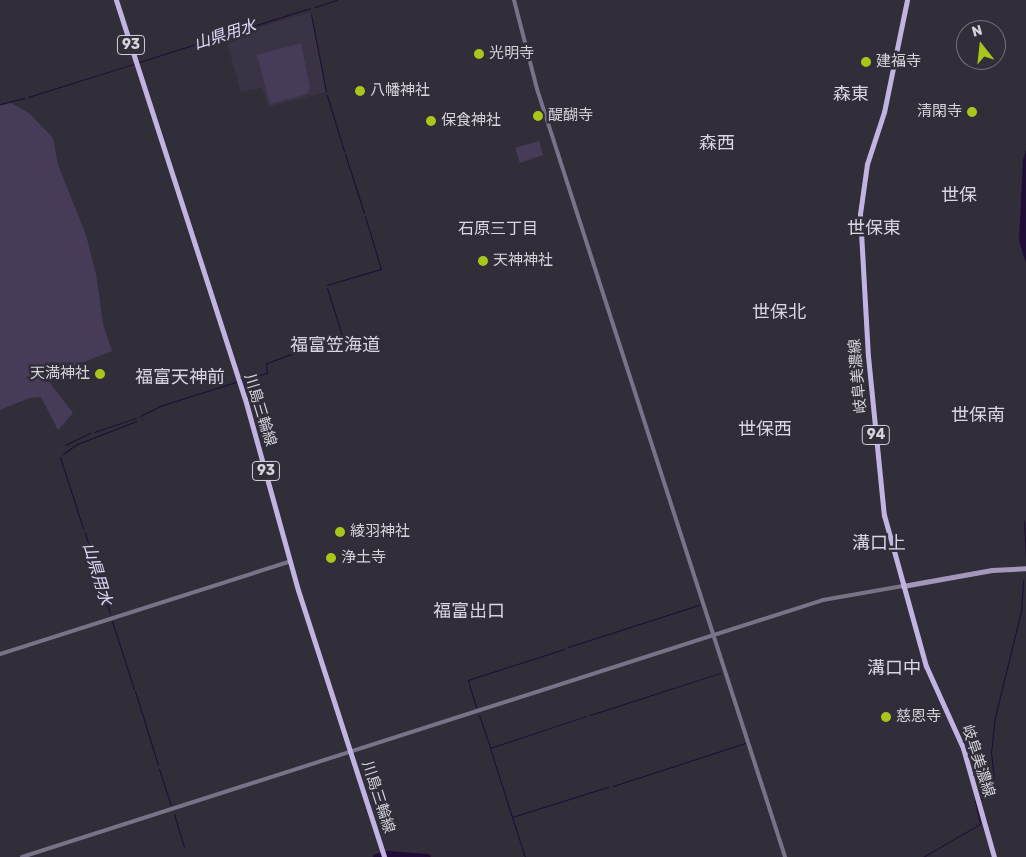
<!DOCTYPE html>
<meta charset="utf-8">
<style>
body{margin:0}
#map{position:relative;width:1026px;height:857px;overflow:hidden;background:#312d39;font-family:Rubik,"Noto Sans JP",sans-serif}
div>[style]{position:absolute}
.built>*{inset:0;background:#393345}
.green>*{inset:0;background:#463c5a}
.water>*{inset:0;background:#1f0c37}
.stream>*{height:1px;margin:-0.5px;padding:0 0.5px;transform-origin:0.5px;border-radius:0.5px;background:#1f0c37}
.river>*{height:7px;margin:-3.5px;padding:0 3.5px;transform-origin:3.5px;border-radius:3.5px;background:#1f0c37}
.tertiary>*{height:4px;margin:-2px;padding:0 2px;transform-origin:2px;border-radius:2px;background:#797288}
.secondary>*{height:4.5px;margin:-2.25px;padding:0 2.25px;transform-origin:2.25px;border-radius:2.25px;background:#a397bb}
.primary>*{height:5px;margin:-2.5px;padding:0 2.5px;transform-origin:2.5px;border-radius:2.5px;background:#c3b3e2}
.dots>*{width:14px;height:14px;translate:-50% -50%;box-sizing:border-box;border:2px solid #312d39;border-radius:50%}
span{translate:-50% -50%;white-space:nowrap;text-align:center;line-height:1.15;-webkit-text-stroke:5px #312d39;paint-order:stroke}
.shield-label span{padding:1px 4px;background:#312d39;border:1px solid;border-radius:4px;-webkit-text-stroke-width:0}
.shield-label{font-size:14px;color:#d6d3db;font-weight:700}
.poi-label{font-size:15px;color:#d6d3db}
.left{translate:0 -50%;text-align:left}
.right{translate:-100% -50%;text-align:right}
.street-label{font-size:15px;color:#d6d3db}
.water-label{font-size:16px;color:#e2d8f8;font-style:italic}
.neighbourhood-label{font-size:16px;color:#dad5e5}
.quarter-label{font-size:18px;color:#dad5e5}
.north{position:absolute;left:956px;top:20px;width:50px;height:50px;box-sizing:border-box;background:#312d39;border:1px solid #736f7a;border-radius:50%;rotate:344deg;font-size:14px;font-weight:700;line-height:20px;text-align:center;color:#d6d3db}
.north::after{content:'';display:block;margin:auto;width:18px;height:22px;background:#a9c71a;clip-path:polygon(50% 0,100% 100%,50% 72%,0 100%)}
</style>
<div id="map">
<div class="built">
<i style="clip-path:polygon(308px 13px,311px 14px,326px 92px,272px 106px,268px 106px,262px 88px,241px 92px,225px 37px)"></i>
</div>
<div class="green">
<i style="clip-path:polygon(301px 43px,310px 88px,307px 94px,270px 104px,257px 55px)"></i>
<i style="clip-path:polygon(11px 103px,29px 113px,53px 138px,58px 165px,86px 235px,96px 274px,103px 324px,112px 351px,53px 374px,47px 379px,73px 413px,58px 430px,41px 397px,29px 398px,0 410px,0 106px)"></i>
<i style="clip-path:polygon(539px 141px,543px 155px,520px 163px,515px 148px)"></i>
</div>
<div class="water">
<i style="clip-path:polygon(1026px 150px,1026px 263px,1019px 241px,1023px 160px)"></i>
</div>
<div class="stream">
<i style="left:315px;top:7px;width:23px;rotate:-18deg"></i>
<i style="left:311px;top:14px;width:79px;rotate:79.1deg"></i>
<i style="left:139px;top:62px;width:179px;rotate:-17.5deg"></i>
<i style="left:327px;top:95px;width:59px;rotate:73.1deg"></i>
<i style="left:28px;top:97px;width:110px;rotate:-17.4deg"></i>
<i style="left:0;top:104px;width:25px;rotate:-14deg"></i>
<i style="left:345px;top:154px;width:62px;rotate:72.1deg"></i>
<i style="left:327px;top:285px;width:56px;rotate:-16.5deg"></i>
<i style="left:381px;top:269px;width:55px;rotate:-106.8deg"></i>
<i style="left:327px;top:288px;width:49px;rotate:72.3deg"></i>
<i style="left:267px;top:363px;width:77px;rotate:-20.6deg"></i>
<i style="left:241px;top:380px;width:27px;rotate:-15deg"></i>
<i style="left:267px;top:373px;width:10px;rotate:-96deg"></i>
<i style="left:140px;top:416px;width:25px;rotate:-26deg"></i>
<i style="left:163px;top:405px;width:77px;rotate:-17.5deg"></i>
<i style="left:142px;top:420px;width:1px;rotate:-90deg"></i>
<i style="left:94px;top:432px;width:44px;rotate:-18.4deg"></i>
<i style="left:65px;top:445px;width:28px;rotate:-26deg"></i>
<i style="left:63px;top:454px;width:17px;rotate:-36deg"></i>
<i style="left:77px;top:444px;width:64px;rotate:-21deg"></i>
<i style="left:60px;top:457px;width:75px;rotate:72.1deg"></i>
<i style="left:1024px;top:521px;width:40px;rotate:87.1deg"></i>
<i style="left:85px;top:533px;width:85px;rotate:72.8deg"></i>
<i style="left:112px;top:621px;width:71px;rotate:72.1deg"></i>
<i style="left:568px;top:647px;width:138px;rotate:-17.8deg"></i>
<i style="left:135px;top:691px;width:77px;rotate:72.7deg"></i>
<i style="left:476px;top:707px;width:28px;rotate:-107deg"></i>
<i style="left:468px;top:680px;width:101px;rotate:-17.9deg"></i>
<i style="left:479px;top:715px;width:34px;rotate:71deg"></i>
<i style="left:590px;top:715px;width:137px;rotate:-17.9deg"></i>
<i style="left:159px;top:769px;width:38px;rotate:72deg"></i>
<i style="left:613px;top:786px;width:139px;rotate:-18deg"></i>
<i style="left:980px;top:799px;width:17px;rotate:-17deg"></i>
<i style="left:996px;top:794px;width:41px;rotate:-97deg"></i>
<i style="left:991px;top:753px;width:36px;rotate:-84deg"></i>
<i style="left:995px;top:717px;width:109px;rotate:-76.2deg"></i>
<i style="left:1021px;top:611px;width:31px;rotate:-86deg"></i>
<i style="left:174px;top:814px;width:34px;rotate:73deg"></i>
<i style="left:512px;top:817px;width:72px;rotate:-107.7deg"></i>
<i style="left:490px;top:748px;width:101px;rotate:-18.4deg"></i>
<i style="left:525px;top:857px;width:42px;rotate:-108deg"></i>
<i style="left:512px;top:817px;width:101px;rotate:-17.4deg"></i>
<i style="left:923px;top:857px;width:66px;rotate:-30.1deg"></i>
<i style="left:980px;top:824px;width:24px;rotate:-102deg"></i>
</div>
<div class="river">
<i style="left:376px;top:857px;width:11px;rotate:-15deg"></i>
<i style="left:387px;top:854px;width:40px;rotate:4.3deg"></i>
</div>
<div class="tertiary">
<i style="left:514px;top:0;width:92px;rotate:75.5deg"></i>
<i style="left:537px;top:89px;width:807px;rotate:72.1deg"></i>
<i style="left:0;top:654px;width:305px;rotate:-17.7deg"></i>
<i style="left:22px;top:857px;width:841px;rotate:-17.79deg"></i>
<i style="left:823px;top:600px;width:81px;rotate:-9.9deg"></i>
</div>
<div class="secondary">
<i style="left:903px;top:586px;width:90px;rotate:-10.2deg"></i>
<i style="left:992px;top:570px;width:34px;rotate:-3deg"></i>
</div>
<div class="primary">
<i style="left:116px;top:0;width:419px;rotate:72.1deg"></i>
<i style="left:245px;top:399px;width:198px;rotate:74.5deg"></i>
<i style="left:298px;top:590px;width:281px;rotate:72.1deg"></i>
<i style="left:907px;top:0;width:114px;rotate:101.6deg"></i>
<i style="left:884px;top:112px;width:55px;rotate:108.1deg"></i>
<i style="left:867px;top:164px;width:50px;rotate:98deg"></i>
<i style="left:860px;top:214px;width:142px;rotate:86.8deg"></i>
<i style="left:868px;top:356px;width:160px;rotate:84.3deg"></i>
<i style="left:884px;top:515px;width:157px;rotate:74.5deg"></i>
<i style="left:926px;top:666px;width:90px;rotate:65.7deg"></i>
<i style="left:963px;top:748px;width:113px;rotate:74.1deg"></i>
</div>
<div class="dots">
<i style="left:479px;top:54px;background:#a9c71a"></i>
<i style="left:866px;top:62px;background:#a9c71a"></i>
<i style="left:360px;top:91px;background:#a9c71a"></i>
<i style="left:972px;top:112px;background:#a9c71a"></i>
<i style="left:538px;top:116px;background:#a9c71a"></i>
<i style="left:431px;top:121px;background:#a9c71a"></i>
<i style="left:483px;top:261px;background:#a9c71a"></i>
<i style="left:100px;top:374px;background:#a9c71a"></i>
<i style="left:340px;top:532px;background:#a9c71a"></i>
<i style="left:331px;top:558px;background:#a9c71a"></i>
<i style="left:886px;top:717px;background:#a9c71a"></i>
</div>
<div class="shield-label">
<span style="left:131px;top:45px">93</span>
<span style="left:876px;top:435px">94</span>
<span style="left:266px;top:471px">93</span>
</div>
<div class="poi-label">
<span class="left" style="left:489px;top:54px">光明寺</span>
<span class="left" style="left:876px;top:62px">建福寺</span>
<span class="left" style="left:370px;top:91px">八幡神社</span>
<span class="right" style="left:962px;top:112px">清閑寺</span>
<span class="left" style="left:548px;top:116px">醍醐寺</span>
<span class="left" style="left:441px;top:121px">保食神社</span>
<span class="left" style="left:493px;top:261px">天神神社</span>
<span class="right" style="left:90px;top:374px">天満神社</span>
<span class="left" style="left:350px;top:532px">綾羽神社</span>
<span class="left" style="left:341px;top:558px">浄土寺</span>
<span class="left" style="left:896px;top:717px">慈恩寺</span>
</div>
<div class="street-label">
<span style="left:858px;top:376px;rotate:-95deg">岐阜美濃線</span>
<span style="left:260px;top:410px;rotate:73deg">川島三輪線</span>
<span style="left:978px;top:761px;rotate:72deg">岐阜美濃線</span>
<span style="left:378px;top:797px;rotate:72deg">川島三輪線</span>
</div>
<div class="water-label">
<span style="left:225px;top:35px;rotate:-18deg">山県用水</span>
<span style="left:97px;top:574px;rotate:73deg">山県用水</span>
</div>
<div class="neighbourhood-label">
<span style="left:498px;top:229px">石原三丁目</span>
</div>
<div class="quarter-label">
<span style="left:851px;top:94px">森東</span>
<span style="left:717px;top:143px">森西</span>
<span style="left:959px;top:195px">世保</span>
<span style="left:874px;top:228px">世保東</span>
<span style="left:779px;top:312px">世保北</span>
<span style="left:335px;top:345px">福富笠海道</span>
<span style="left:180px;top:377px">福富天神前</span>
<span style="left:978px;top:415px">世保南</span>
<span style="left:765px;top:429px">世保西</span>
<span style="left:879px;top:543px">溝口上</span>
<span style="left:469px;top:611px">福富出口</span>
<span style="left:894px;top:668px">溝口中</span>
</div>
<div class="north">N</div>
</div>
